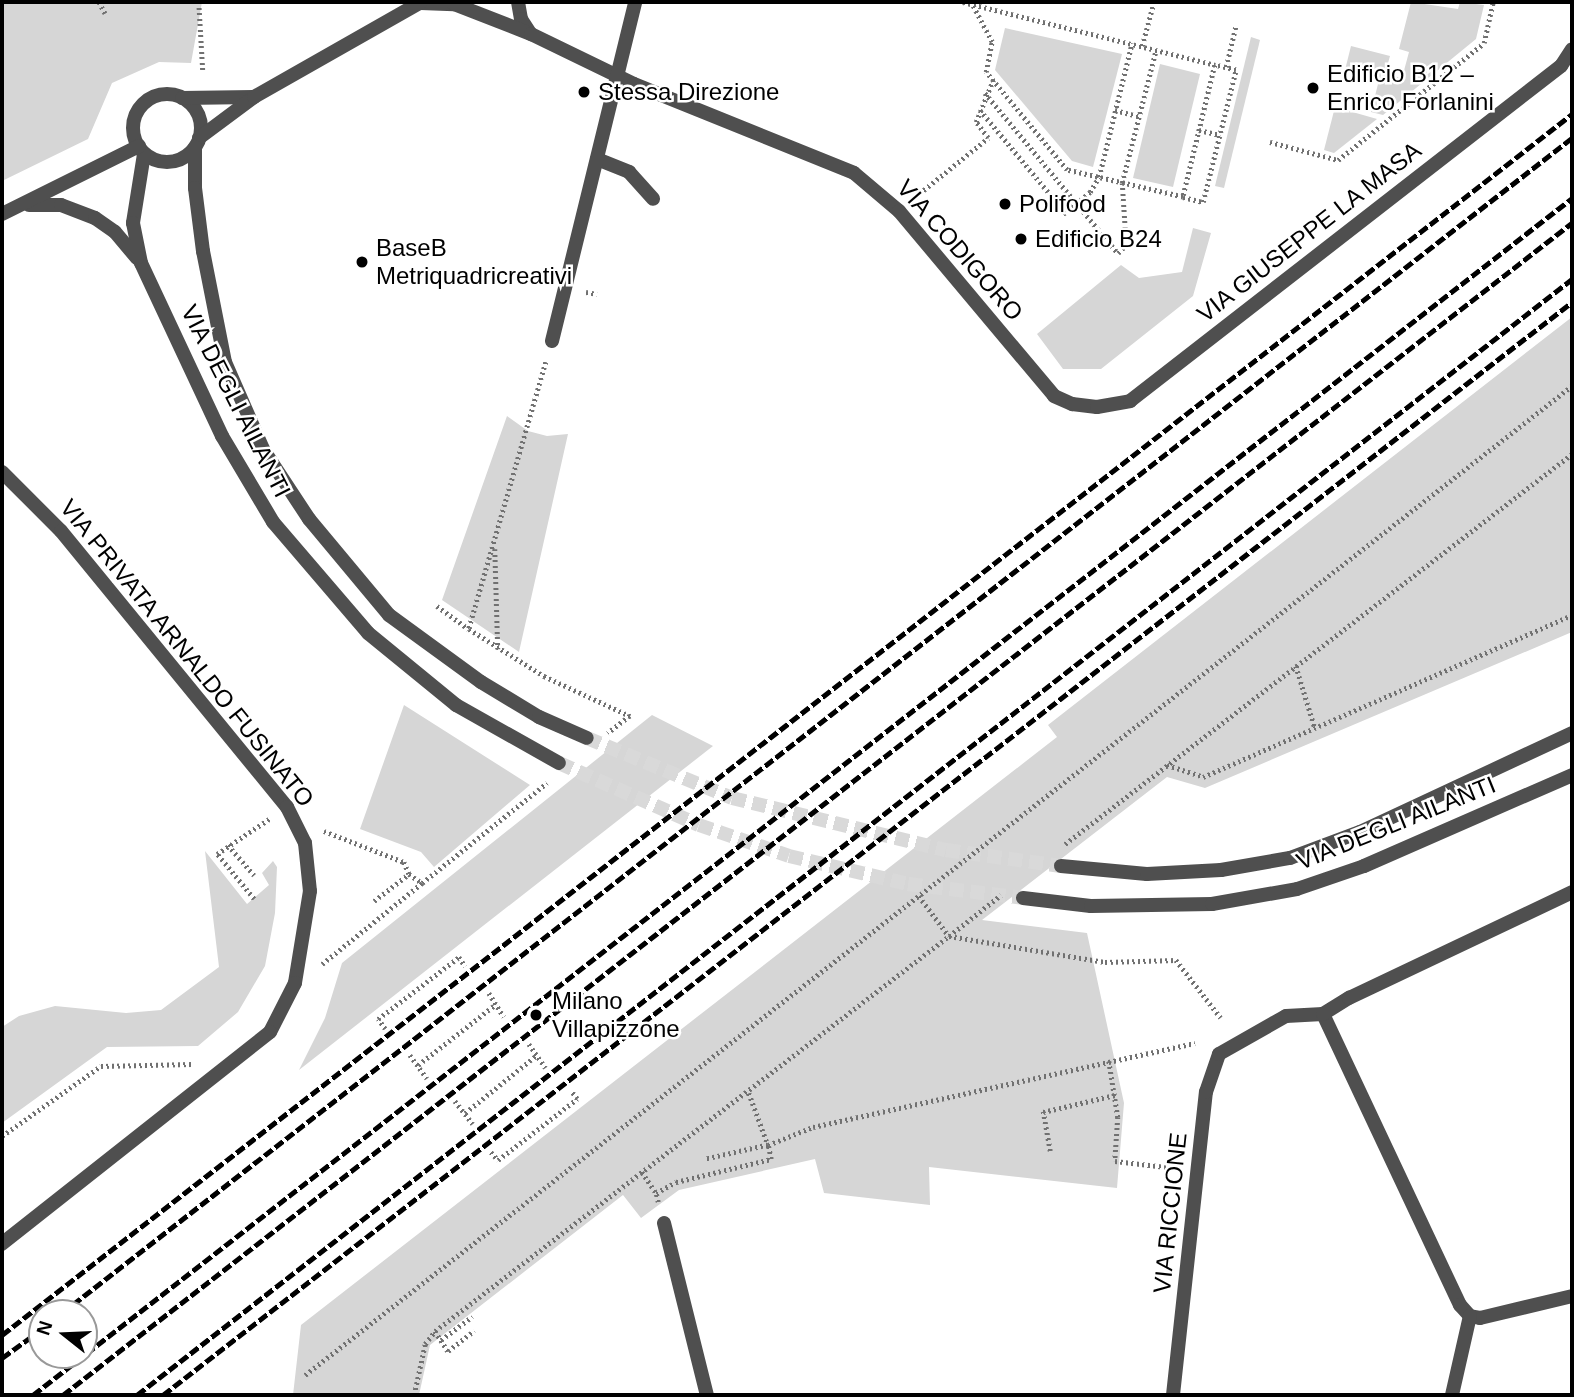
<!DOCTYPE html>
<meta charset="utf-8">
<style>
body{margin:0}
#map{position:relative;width:1574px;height:1397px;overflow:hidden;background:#fff;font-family:Arial,sans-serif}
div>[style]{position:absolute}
.green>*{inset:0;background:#d6d6d6}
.minor-tunnel>*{height:14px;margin-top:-7px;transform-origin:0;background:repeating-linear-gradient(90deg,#d9d9d9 0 14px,transparent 0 21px)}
.path>*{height:4.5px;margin-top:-2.25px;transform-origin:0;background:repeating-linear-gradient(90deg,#717171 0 2px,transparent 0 5.5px)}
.service>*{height:14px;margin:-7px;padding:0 7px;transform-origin:7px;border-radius:7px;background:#4f4f4f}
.minor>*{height:14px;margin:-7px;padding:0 7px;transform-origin:7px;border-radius:7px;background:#4f4f4f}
.minor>.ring{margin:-7px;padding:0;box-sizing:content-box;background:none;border:14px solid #4f4f4f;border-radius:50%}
.rail>*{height:5px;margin-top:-2.5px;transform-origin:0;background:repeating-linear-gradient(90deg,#000 0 10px,transparent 0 13.5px)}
.dots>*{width:19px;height:19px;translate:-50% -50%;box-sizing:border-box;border:4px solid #fff;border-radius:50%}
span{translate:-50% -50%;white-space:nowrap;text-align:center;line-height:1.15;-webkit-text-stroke:5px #fff;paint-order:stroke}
.poi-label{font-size:24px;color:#000}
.left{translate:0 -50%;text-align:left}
.street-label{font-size:24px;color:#000}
.frame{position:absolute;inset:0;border:4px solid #000;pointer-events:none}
.north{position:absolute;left:28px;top:1299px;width:70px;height:70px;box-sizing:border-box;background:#fff;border:2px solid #999;border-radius:50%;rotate:288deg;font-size:19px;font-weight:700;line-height:28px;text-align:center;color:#000}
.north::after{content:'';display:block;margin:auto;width:24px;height:32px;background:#000;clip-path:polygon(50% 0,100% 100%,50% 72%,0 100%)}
</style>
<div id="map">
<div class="green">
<i style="clip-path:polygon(2px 2px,202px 2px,191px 63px,159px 62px,112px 83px,88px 139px,2px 181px)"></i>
<i style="clip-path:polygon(1411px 2px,1458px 9px,1460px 2px,1484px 5px,1476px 39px,1383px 115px,1371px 112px,1379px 80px,1345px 70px,1351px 46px,1390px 56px,1385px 74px,1402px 78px,1409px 52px,1399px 49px)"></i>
<i style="clip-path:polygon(1005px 28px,1122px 54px,1093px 167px,1072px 161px,995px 70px)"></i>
<i style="clip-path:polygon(1251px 37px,1260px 40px,1224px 188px,1215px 186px)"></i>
<i style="clip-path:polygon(1160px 64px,1200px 74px,1173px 187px,1133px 178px)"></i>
<i style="clip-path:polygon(1335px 107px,1377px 119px,1334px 153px,1324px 150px)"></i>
<i style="clip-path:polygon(1193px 228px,1211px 233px,1193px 296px,1101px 369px,1063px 369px,1037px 334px,1121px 265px,1139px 278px,1182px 272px)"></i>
<i style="clip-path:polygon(1572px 317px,1572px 632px,1205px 788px,1167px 777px,982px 920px,1087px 933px,1124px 1103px,1117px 1188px,929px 1167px,930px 1205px,824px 1193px,815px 1159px,679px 1190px,641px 1218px,623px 1195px,430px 1345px,419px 1395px,293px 1395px,301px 1325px,1057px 737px,1048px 725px)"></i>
<i style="clip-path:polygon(507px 416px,528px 431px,547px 436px,568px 434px,519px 652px,442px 600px)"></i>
<i style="clip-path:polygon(404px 705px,530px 785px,434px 867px,421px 852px,360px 829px)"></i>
<i style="clip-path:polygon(652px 715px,713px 746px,299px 1070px,325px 1018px,342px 963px)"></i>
<i style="clip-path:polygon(205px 851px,247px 904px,269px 885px,262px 873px,273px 861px,277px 867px,275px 913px,265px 966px,238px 1012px,198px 1046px,107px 1047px,2px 1123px,2px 1027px,19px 1016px,55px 1006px,126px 1013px,161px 1010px,219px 967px)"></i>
</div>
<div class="minor-tunnel">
<i style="left:587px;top:738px;width:157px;rotate:22.5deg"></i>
<i style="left:732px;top:798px;width:220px;rotate:13.7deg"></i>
<i style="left:946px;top:850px;width:116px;rotate:7.9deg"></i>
<i style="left:559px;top:763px;width:153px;rotate:23.9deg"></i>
<i style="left:699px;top:825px;width:95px;rotate:19deg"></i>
<i style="left:789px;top:856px;width:122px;rotate:13.2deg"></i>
<i style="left:908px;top:884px;width:116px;rotate:6.9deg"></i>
</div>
<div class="path">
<i style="left:99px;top:2px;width:13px;rotate:61deg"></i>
<i style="left:199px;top:2px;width:70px;rotate:86.7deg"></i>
<i style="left:963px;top:2px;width:260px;rotate:14deg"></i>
<i style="left:1215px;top:65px;width:136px;rotate:103.6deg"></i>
<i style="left:1183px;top:197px;width:119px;rotate:-166.9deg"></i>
<i style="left:1067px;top:170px;width:127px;rotate:-129.6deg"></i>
<i style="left:986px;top:72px;width:31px;rotate:-79deg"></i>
<i style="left:992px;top:42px;width:43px;rotate:-117.8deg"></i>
<i style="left:1142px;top:46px;width:42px;rotate:-75deg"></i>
<i style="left:1226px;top:67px;width:43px;rotate:-76.6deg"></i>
<i style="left:985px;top:93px;width:208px;rotate:50.3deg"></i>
<i style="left:1118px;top:253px;width:11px;rotate:-45deg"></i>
<i style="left:1126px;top:245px;width:62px;rotate:-93.7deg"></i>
<i style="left:1122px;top:183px;width:137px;rotate:-75.7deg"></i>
<i style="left:980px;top:110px;width:133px;rotate:50.2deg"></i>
<i style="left:1115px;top:110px;width:24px;rotate:15deg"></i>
<i style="left:1199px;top:130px;width:22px;rotate:13deg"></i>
<i style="left:1270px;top:142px;width:70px;rotate:14.8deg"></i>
<i style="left:1338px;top:160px;width:187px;rotate:-38.7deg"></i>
<i style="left:1484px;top:43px;width:42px;rotate:-77.6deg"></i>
<i style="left:915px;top:197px;width:94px;rotate:-38.9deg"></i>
<i style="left:988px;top:138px;width:20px;rotate:-127deg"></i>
<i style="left:976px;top:122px;width:48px;rotate:-67.8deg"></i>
<i style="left:1183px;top:197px;width:21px;rotate:14deg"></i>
<i style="left:1203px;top:202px;width:136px;rotate:-76deg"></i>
<i style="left:1236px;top:70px;width:22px;rotate:-167deg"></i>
<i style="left:1063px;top:214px;width:35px;rotate:-39deg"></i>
<i style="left:1090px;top:192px;width:17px;rotate:-59deg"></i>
<i style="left:1099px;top:177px;width:138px;rotate:-76.2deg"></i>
<i style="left:586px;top:292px;width:11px;rotate:10deg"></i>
<i style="left:546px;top:362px;width:278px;rotate:106.1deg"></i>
<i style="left:469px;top:629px;width:89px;rotate:32.1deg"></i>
<i style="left:544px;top:676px;width:95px;rotate:24.9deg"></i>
<i style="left:630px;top:716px;width:28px;rotate:142deg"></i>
<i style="left:495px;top:549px;width:100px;rotate:88.3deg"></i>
<i style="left:437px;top:606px;width:39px;rotate:36deg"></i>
<i style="left:1296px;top:666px;width:65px;rotate:73deg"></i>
<i style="left:1167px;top:765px;width:38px;rotate:18deg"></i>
<i style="left:1203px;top:777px;width:403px;rotate:-23.7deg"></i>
<i style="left:324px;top:831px;width:86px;rotate:21.2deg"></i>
<i style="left:404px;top:862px;width:13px;rotate:67deg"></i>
<i style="left:1065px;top:844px;width:640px;rotate:-37.57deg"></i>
<i style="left:228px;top:845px;width:40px;rotate:49deg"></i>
<i style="left:409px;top:874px;width:16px;rotate:35deg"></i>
<i style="left:422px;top:883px;width:160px;rotate:-38.7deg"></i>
<i style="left:919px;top:896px;width:50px;rotate:53.1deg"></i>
<i style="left:949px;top:936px;width:66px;rotate:-38.3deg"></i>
<i style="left:254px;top:899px;width:58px;rotate:-129.4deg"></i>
<i style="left:217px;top:854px;width:63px;rotate:-33.9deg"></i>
<i style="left:374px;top:901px;width:44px;rotate:-37.6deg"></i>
<i style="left:322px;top:964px;width:129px;rotate:-39deg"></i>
<i style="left:489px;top:993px;width:28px;rotate:58deg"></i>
<i style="left:385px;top:1029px;width:12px;rotate:-125deg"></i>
<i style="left:378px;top:1019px;width:102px;rotate:-37.4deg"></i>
<i style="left:459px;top:957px;width:11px;rotate:56deg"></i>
<i style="left:529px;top:1044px;width:29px;rotate:55deg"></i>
<i style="left:410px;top:1055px;width:29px;rotate:54deg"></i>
<i style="left:1109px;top:1061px;width:57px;rotate:80.9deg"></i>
<i style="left:1118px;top:1117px;width:44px;rotate:93.9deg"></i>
<i style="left:1115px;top:1161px;width:60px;rotate:6.7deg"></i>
<i style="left:418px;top:1065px;width:99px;rotate:-38deg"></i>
<i style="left:749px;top:1093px;width:55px;rotate:69.9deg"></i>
<i style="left:768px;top:1145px;width:48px;rotate:-21.8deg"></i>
<i style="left:813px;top:1127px;width:391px;rotate:-12.4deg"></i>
<i style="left:455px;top:1101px;width:29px;rotate:52deg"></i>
<i style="left:465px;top:1113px;width:92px;rotate:-38.9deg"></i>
<i style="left:2px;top:1136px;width:121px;rotate:-35.3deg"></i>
<i style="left:101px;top:1066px;width:91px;rotate:-1.3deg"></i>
<i style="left:1050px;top:1151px;width:40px;rotate:-100deg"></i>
<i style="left:1043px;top:1112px;width:74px;rotate:-13.3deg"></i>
<i style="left:491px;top:1152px;width:11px;rotate:49deg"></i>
<i style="left:498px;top:1160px;width:100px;rotate:-37.7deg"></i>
<i style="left:577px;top:1099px;width:10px;rotate:-127deg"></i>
<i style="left:642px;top:1172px;width:25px;rotate:56deg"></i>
<i style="left:658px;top:1202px;width:9px;rotate:-103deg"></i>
<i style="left:656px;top:1193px;width:23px;rotate:-29deg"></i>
<i style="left:676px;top:1182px;width:98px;rotate:-13.6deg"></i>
<i style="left:771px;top:1159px;width:14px;rotate:-102deg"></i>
<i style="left:768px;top:1145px;width:64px;rotate:167.3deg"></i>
<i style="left:435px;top:1331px;width:24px;rotate:57deg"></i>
<i style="left:448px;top:1351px;width:33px;rotate:-38deg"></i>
<i style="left:441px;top:1340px;width:39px;rotate:-37deg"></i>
<i style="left:305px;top:1375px;width:1607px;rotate:-37.98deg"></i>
<i style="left:414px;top:1395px;width:52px;rotate:-77.8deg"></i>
<i style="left:425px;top:1344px;width:16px;rotate:-52deg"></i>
<i style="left:435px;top:1331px;width:648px;rotate:-37.54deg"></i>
<i style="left:949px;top:936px;width:158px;rotate:9.5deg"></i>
<i style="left:1105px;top:962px;width:71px;rotate:-1.6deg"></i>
<i style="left:1176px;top:960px;width:73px;rotate:52.2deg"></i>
</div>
<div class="service">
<i style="left:597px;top:159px;width:35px;rotate:22deg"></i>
<i style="left:629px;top:172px;width:36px;rotate:48deg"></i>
</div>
<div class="minor">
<i style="left:518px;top:2px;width:17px;rotate:80deg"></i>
<i style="left:521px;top:19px;width:17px;rotate:57deg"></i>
<i style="left:421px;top:3px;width:33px;rotate:2deg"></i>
<i style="left:454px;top:4px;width:83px;rotate:21.3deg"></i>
<i style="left:531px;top:34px;width:114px;rotate:25.9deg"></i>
<i style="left:634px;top:84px;width:237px;rotate:22deg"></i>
<i style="left:854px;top:173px;width:59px;rotate:40.2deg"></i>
<i style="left:899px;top:211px;width:241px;rotate:50deg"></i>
<i style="left:1054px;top:396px;width:20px;rotate:24deg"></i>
<i style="left:1072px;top:404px;width:25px;rotate:7deg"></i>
<i style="left:1097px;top:407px;width:34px;rotate:-10deg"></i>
<i style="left:1130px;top:401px;width:546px;rotate:-37.86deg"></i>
<i style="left:1561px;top:66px;width:20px;rotate:-57deg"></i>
<i class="ring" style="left:133px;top:94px;width:54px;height:54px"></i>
<i style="left:182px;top:98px;width:72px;rotate:-0.8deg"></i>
<i style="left:199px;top:138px;width:69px;rotate:-36.7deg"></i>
<i style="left:254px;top:97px;width:192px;rotate:-29.6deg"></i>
<i style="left:195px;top:147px;width:41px;rotate:90deg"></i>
<i style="left:195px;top:188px;width:64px;rotate:82.8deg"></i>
<i style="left:203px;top:251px;width:113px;rotate:78.8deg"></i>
<i style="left:225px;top:362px;width:95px;rotate:66.4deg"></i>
<i style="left:263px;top:449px;width:84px;rotate:56.7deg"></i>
<i style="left:309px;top:519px;width:125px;rotate:50.2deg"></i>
<i style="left:389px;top:615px;width:114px;rotate:36.1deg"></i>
<i style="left:481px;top:682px;width:68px;rotate:31.1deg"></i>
<i style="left:539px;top:717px;width:52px;rotate:23.6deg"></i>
<i style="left:144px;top:154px;width:70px;rotate:99.1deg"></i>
<i style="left:133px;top:223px;width:41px;rotate:78.7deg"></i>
<i style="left:141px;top:263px;width:191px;rotate:64.9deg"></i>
<i style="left:222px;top:436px;width:100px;rotate:59.3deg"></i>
<i style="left:273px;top:522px;width:146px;rotate:49.4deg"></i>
<i style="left:368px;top:633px;width:114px;rotate:39.3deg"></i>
<i style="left:456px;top:705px;width:118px;rotate:29.4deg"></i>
<i style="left:29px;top:205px;width:32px"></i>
<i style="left:61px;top:205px;width:36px;rotate:21deg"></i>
<i style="left:95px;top:218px;width:24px;rotate:35deg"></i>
<i style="left:115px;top:232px;width:34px;rotate:50deg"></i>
<i style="left:2px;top:214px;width:153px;rotate:-26.4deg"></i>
<i style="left:552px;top:341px;width:349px;rotate:-76.2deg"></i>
<i style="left:2px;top:472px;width:83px;rotate:45deg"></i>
<i style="left:61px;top:531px;width:357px;rotate:50.7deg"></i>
<i style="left:287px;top:807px;width:40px;rotate:63.4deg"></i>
<i style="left:305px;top:843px;width:48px;rotate:84.1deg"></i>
<i style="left:310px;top:891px;width:93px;rotate:99.3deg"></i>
<i style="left:295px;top:983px;width:55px;rotate:117deg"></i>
<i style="left:270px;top:1032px;width:342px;rotate:141.7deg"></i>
<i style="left:1061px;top:866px;width:86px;rotate:5.3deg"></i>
<i style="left:1147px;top:874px;width:74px;rotate:-3.1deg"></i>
<i style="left:1221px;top:870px;width:70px;rotate:-9.9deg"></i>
<i style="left:1290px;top:858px;width:75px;rotate:-20.4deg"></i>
<i style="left:1360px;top:832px;width:234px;rotate:-25deg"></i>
<i style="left:1023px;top:898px;width:68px;rotate:6.7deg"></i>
<i style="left:1091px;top:906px;width:121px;rotate:-0.9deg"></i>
<i style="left:1212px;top:904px;width:86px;rotate:-10deg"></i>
<i style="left:1297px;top:889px;width:71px;rotate:-18.9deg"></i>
<i style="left:1364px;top:866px;width:227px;rotate:-23.6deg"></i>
<i style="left:1323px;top:1014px;width:322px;rotate:64.8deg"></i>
<i style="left:1460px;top:1305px;width:15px;rotate:48deg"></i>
<i style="left:664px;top:1223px;width:177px;rotate:76deg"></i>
<i style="left:1470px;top:1316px;width:10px;rotate:11deg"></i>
<i style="left:1480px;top:1318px;width:95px;rotate:-13.4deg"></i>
<i style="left:1173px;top:1395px;width:305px;rotate:-83.8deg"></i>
<i style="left:1206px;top:1092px;width:40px;rotate:-71.1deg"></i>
<i style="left:1219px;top:1054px;width:77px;rotate:-29.6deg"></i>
<i style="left:1286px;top:1016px;width:37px;rotate:-3deg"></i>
<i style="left:1323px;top:1014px;width:31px;rotate:-32deg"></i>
<i style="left:1349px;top:998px;width:247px;rotate:-25.4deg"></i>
<i style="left:1452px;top:1395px;width:81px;rotate:-77.2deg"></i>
</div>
<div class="rail">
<i style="left:62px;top:1313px;width:1913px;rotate:-37.89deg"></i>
<i style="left:2px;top:1335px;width:1989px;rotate:-37.87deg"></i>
<i style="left:2px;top:1358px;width:49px;rotate:-35.9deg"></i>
<i style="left:33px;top:1395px;width:1950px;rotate:-37.87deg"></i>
<i style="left:63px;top:1395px;width:1911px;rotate:-37.84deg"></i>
<i style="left:137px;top:1395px;width:1818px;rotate:-37.87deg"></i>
<i style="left:163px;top:1395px;width:1783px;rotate:-37.8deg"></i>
</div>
<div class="dots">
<i style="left:1313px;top:88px;background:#000"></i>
<i style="left:584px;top:92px;background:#000"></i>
<i style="left:1005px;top:204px;background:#000"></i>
<i style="left:1021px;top:239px;background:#000"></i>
<i style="left:362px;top:262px;background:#000"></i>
<i style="left:536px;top:1015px;background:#000"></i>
</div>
<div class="poi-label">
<span class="left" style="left:1327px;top:88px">Edificio B12 –<br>Enrico Forlanini</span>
<span class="left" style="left:598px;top:92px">Stessa Direzione</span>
<span class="left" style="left:1019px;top:204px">Polifood</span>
<span class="left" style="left:1035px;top:239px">Edificio B24</span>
<span class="left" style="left:376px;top:262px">BaseB<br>Metriquadricreativi</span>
<span class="left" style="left:552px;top:1015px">Milano<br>Villapizzone</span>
</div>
<div class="street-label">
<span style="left:1309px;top:232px;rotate:-38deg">VIA GIUSEPPE LA MASA</span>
<span style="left:960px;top:250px;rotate:49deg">VIA CODIGORO</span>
<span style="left:236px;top:401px;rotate:63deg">VIA DEGLI AILANTI</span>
<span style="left:187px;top:653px;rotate:51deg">VIA PRIVATA ARNALDO FUSINATO</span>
<span style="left:1396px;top:823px;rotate:-22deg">VIA DEGLI AILANTI</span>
<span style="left:1170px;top:1213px;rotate:-84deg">VIA RICCIONE</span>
</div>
<div class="frame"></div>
<div class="north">N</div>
</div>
